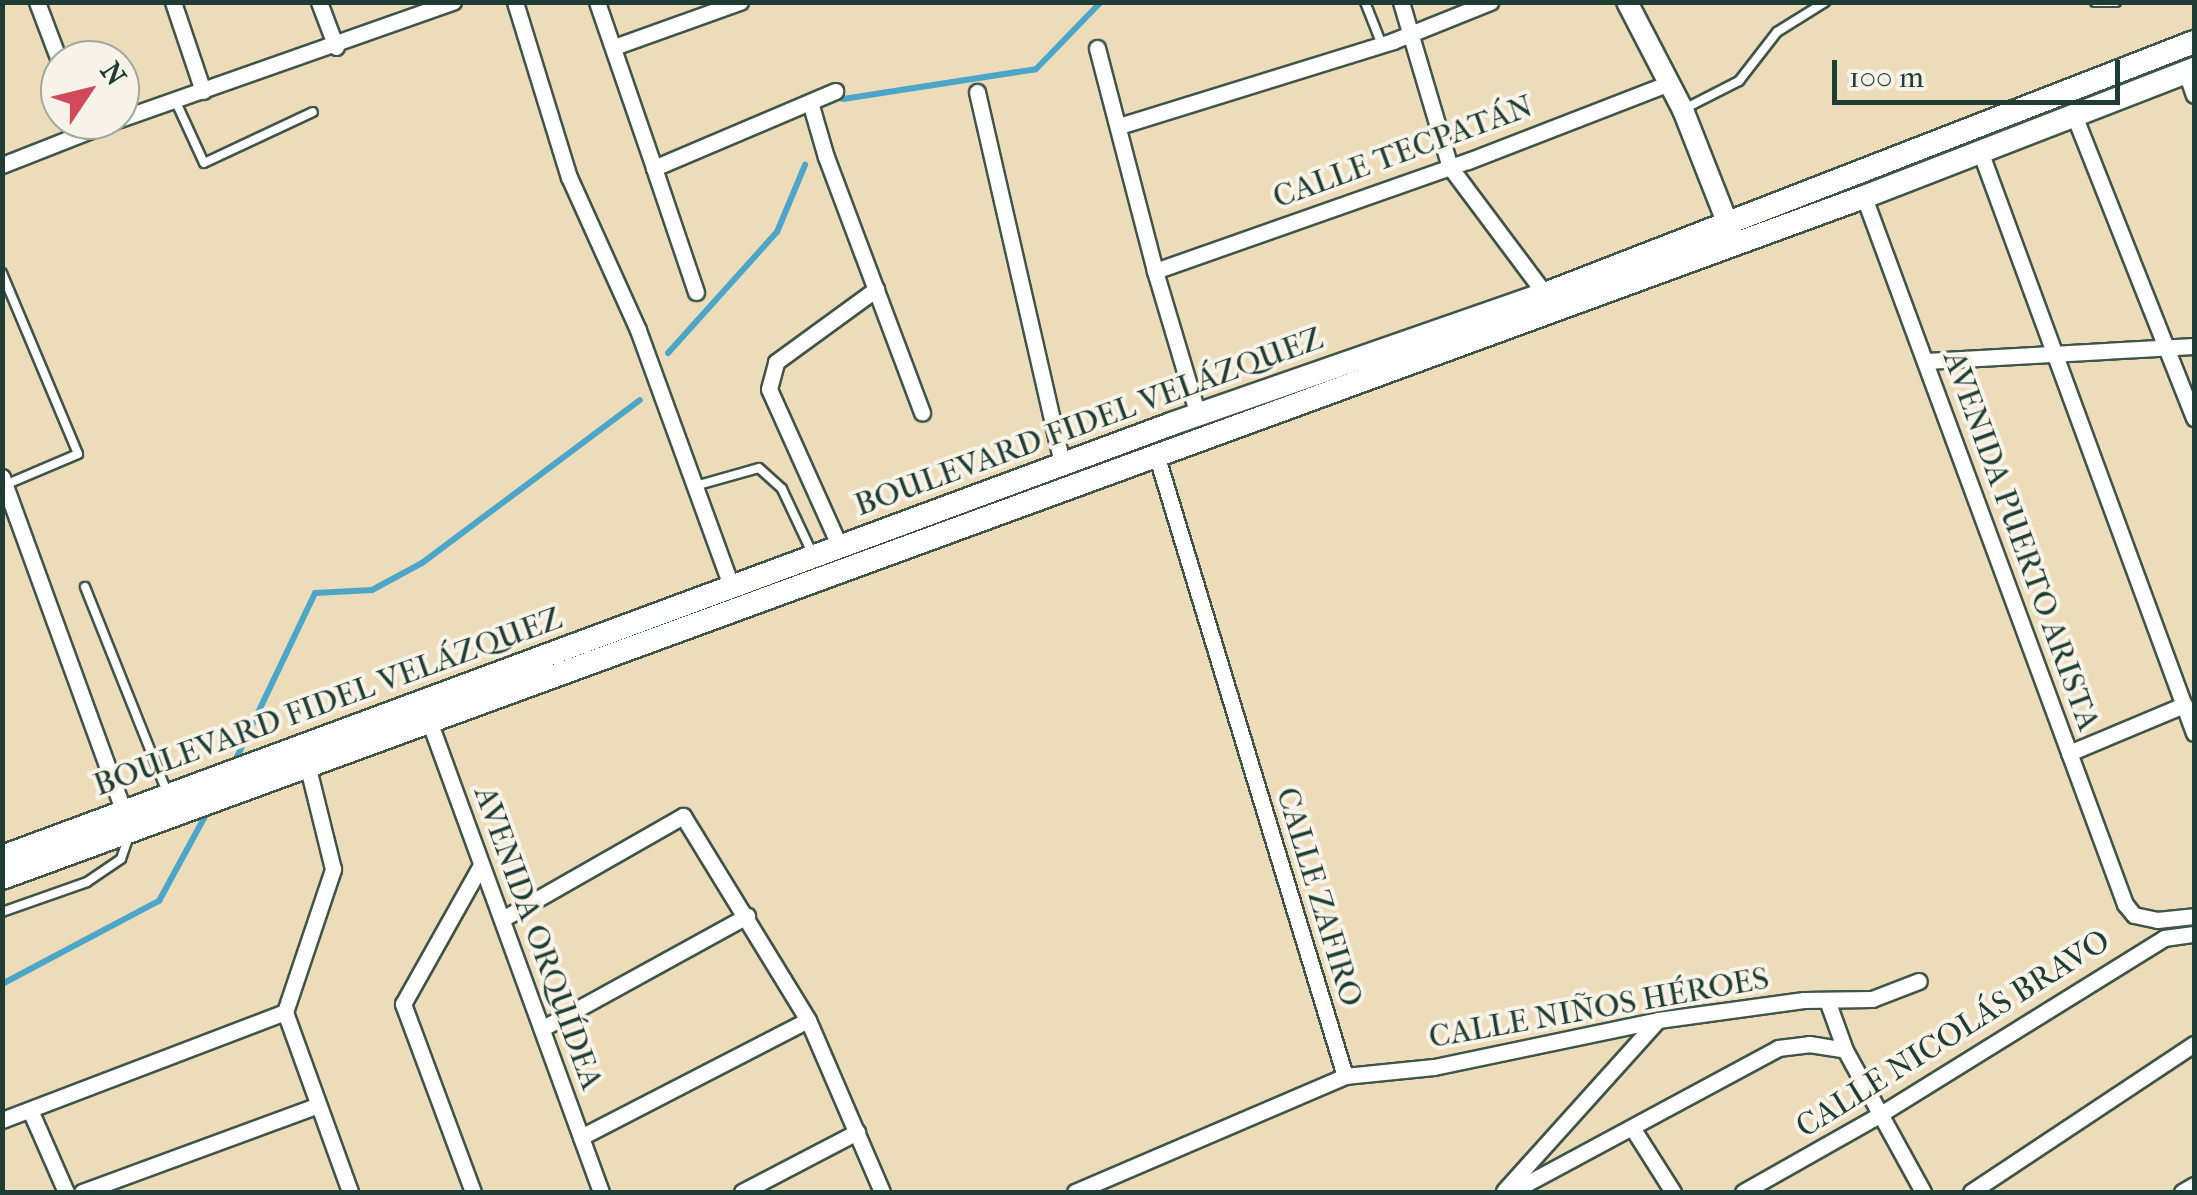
<!DOCTYPE html>
<meta charset="utf-8">
<style>
body{margin:0}
#map{position:relative;width:2197px;height:1195px;overflow:hidden;background:#eddcb9;font-family:"IM FELL French Canon",serif}
div>[style]{position:absolute}
.stream>*{height:6px;margin:-3px;padding:0 3px;transform-origin:3px;border-radius:3px;background:#4ca6c9}
.roads{filter:drop-shadow(2px 0 #3e5548) drop-shadow(-2px 0 #3e5548) drop-shadow(0 2px #3e5548) drop-shadow(0 -2px #3e5548)}
.service>*{height:8px;margin:-4px;padding:0 4px;transform-origin:4px;border-radius:4px;background:#fff}
.minor>*{height:15px;margin:-7.5px;padding:0 7.5px;transform-origin:7.5px;border-radius:7.5px;background:#fff}
.tertiary>*{height:20px;margin:-10px;padding:0 10px;transform-origin:10px;border-radius:10px;background:#fff}
.secondary>*{height:22px;margin:-11px;padding:0 11px;transform-origin:11px;border-radius:11px;background:#fff}
span{translate:-50% -50%;white-space:nowrap;text-align:center;line-height:1.15;-webkit-text-stroke:8px #f7f3e8;paint-order:stroke}
.street-label{font-size:32px;color:#1f3d34}
.frame{position:absolute;inset:0;border:5px solid #1f3d34;pointer-events:none}
.north{position:absolute;left:40px;top:40px;width:100px;height:100px;box-sizing:border-box;background:#f7f3e8;border:2px solid #a1aaa0;border-radius:50%;rotate:55deg;font-size:28px;font-weight:700;line-height:40px;text-align:center;color:#1f3d34}
.north::after{content:'';display:block;margin:auto;width:35px;height:45px;background:#d1495b;clip-path:polygon(50% 0,100% 100%,50% 72%,0 100%)}
.scale{position:absolute;left:1832px;top:60px;width:288px;height:45px;box-sizing:border-box;border:5px solid #1f3d34;border-top:0;padding-left:12px;font-size:30px;line-height:35px;white-space:nowrap;color:#1f3d34;-webkit-text-stroke:8px #f7f3e8;paint-order:stroke}
</style>
<div id="map">
<div class="stream">
<i style="left:843px;top:99px;width:195px;rotate:-8.8deg"></i>
<i style="left:1036px;top:69px;width:93px;rotate:-45.9deg"></i>
<i style="left:668px;top:353px;width:163px;rotate:-48deg"></i>
<i style="left:777px;top:232px;width:73px;rotate:-67.3deg"></i>
<i style="left:234px;top:763px;width:188px;rotate:-64.5deg"></i>
<i style="left:315px;top:593px;width:57px;rotate:-3deg"></i>
<i style="left:372px;top:590px;width:57px;rotate:-28.4deg"></i>
<i style="left:422px;top:563px;width:272px;rotate:-36.8deg"></i>
<i style="left:2px;top:984px;width:178px;rotate:-27.9deg"></i>
<i style="left:159px;top:901px;width:105px;rotate:-61.5deg"></i>
</div>
<div class="roads">
<div class="service">
<i style="left:1365px;top:2px;width:46px;rotate:68.4deg"></i>
<i style="left:2095px;top:2px;width:21px"></i>
<i style="left:175px;top:100px;width:69px;rotate:65.3deg"></i>
<i style="left:204px;top:163px;width:120px;rotate:-25.1deg"></i>
<i style="left:1684px;top:109px;width:62px;rotate:-27deg"></i>
<i style="left:1739px;top:81px;width:62px;rotate:-52.2deg"></i>
<i style="left:1777px;top:32px;width:57px;rotate:-32deg"></i>
<i style="left:2px;top:273px;width:196px;rotate:67.2deg"></i>
<i style="left:78px;top:454px;width:79px;rotate:157deg"></i>
<i style="left:695px;top:486px;width:66px;rotate:-15.7deg"></i>
<i style="left:759px;top:468px;width:31px;rotate:42deg"></i>
<i style="left:782px;top:489px;width:73px;rotate:64.8deg"></i>
<i style="left:85px;top:587px;width:221px;rotate:68.2deg"></i>
<i style="left:2px;top:912px;width:90px;rotate:-19.4deg"></i>
<i style="left:87px;top:882px;width:41px;rotate:-34.1deg"></i>
<i style="left:121px;top:859px;width:24px;rotate:-71deg"></i>
</div>
<div class="minor">
<i style="left:37px;top:2px;width:65px;rotate:69.3deg"></i>
<i style="left:173px;top:2px;width:94px;rotate:71.4deg"></i>
<i style="left:319px;top:2px;width:48px;rotate:69.3deg"></i>
<i style="left:515px;top:2px;width:183px;rotate:72.9deg"></i>
<i style="left:569px;top:177px;width:168px;rotate:65.7deg"></i>
<i style="left:638px;top:330px;width:272px;rotate:70deg"></i>
<i style="left:597px;top:2px;width:176px;rotate:71deg"></i>
<i style="left:654px;top:168px;width:197px;rotate:-23deg"></i>
<i style="left:1401px;top:2px;width:172px;rotate:73.5deg"></i>
<i style="left:1450px;top:167px;width:159px;rotate:53.2deg"></i>
<i style="left:614px;top:47px;width:134px;rotate:-19.7deg"></i>
<i style="left:1097px;top:48px;width:230px;rotate:75.4deg"></i>
<i style="left:1155px;top:271px;width:150px;rotate:73.4deg"></i>
<i style="left:2186px;top:72px;width:24px;rotate:71deg"></i>
<i style="left:977px;top:92px;width:382px;rotate:77.1deg"></i>
<i style="left:810px;top:102px;width:57px;rotate:73.8deg"></i>
<i style="left:826px;top:157px;width:273px;rotate:69.4deg"></i>
<i style="left:2074px;top:115px;width:326px;rotate:68.4deg"></i>
<i style="left:120px;top:119px;width:353px;rotate:-19.4deg"></i>
<i style="left:1119px;top:126px;width:287px;rotate:-17.2deg"></i>
<i style="left:1393px;top:41px;width:105px;rotate:-21.9deg"></i>
<i style="left:1980px;top:151px;width:620px;rotate:69.81deg"></i>
<i style="left:2px;top:165px;width:123px;rotate:-21.5deg"></i>
<i style="left:654px;top:168px;width:131px;rotate:71.3deg"></i>
<i style="left:1864px;top:197px;width:754px;rotate:69.74deg"></i>
<i style="left:2125px;top:904px;width:14px;rotate:51deg"></i>
<i style="left:2134px;top:915px;width:24px;rotate:12deg"></i>
<i style="left:2157px;top:920px;width:37px;rotate:-6deg"></i>
<i style="left:1155px;top:271px;width:332px;rotate:-19.4deg"></i>
<i style="left:1468px;top:161px;width:216px;rotate:-21.2deg"></i>
<i style="left:1926px;top:361px;width:268px;rotate:-3.2deg"></i>
<i style="left:1156px;top:454px;width:650px;rotate:73.1deg"></i>
<i style="left:2px;top:477px;width:363px;rotate:70deg"></i>
<i style="left:840px;top:547px;width:173px;rotate:-114.2deg"></i>
<i style="left:769px;top:389px;width:28px;rotate:-75deg"></i>
<i style="left:776px;top:362px;width:124px;rotate:-36.1deg"></i>
<i style="left:427px;top:715px;width:508px;rotate:69.96deg"></i>
<i style="left:2069px;top:753px;width:125px;rotate:-22.7deg"></i>
<i style="left:504px;top:918px;width:206px;rotate:-29.7deg"></i>
<i style="left:683px;top:816px;width:239px;rotate:58.5deg"></i>
<i style="left:808px;top:1020px;width:187px;rotate:66.7deg"></i>
<i style="left:1828px;top:1003px;width:50px;rotate:70.1deg"></i>
<i style="left:1845px;top:1050px;width:162px;rotate:61.2deg"></i>
<i style="left:285px;top:1012px;width:151px;rotate:-71.4deg"></i>
<i style="left:333px;top:869px;width:112px;rotate:-103.9deg"></i>
<i style="left:285px;top:1012px;width:191px;rotate:70.1deg"></i>
<i style="left:543px;top:1028px;width:233px;rotate:-28.8deg"></i>
<i style="left:30px;top:1110px;width:90px;rotate:66.3deg"></i>
<i style="left:2px;top:1120px;width:303px;rotate:-20.9deg"></i>
<i style="left:1633px;top:1129px;width:75px;rotate:57.6deg"></i>
<i style="left:581px;top:1137px;width:255px;rotate:-27.3deg"></i>
<i style="left:1504px;top:1191px;width:230px;rotate:-48deg"></i>
<i style="left:82px;top:1192px;width:252px;rotate:-20.2deg"></i>
<i style="left:473px;top:1192px;width:201px;rotate:-110.4deg"></i>
<i style="left:403px;top:1004px;width:159px;rotate:-60.7deg"></i>
<i style="left:742px;top:1192px;width:130px;rotate:-27.6deg"></i>
<i style="left:1075px;top:1192px;width:294px;rotate:-23.2deg"></i>
<i style="left:1345px;top:1076px;width:89px;rotate:-5.8deg"></i>
<i style="left:1434px;top:1067px;width:229px;rotate:-11.8deg"></i>
<i style="left:1658px;top:1020px;width:147px;rotate:-7.8deg"></i>
<i style="left:1804px;top:1000px;width:68px;rotate:-0.8deg"></i>
<i style="left:1872px;top:999px;width:50px;rotate:-21deg"></i>
<i style="left:1511px;top:1192px;width:303px;rotate:-28.3deg"></i>
<i style="left:1778px;top:1048px;width:31px;rotate:-7deg"></i>
<i style="left:1809px;top:1044px;width:36px;rotate:9deg"></i>
<i style="left:1743px;top:1192px;width:156px;rotate:-29.5deg"></i>
<i style="left:1879px;top:1115px;width:335px;rotate:-31.8deg"></i>
<i style="left:2164px;top:938px;width:30px;rotate:-8deg"></i>
<i style="left:1971px;top:1192px;width:268px;rotate:-33.6deg"></i>
<i style="left:2182px;top:1192px;width:14px;rotate:-30deg"></i>
</div>
<div class="tertiary">
<i style="left:1627px;top:2px;width:122px;rotate:62.6deg"></i>
<i style="left:1683px;top:110px;width:136px;rotate:68.5deg"></i>
</div>
<div class="secondary">
<i style="left:2px;top:857px;width:1247px;rotate:-20.32deg"></i>
<i style="left:1171px;top:424px;width:396px;rotate:-19.2deg"></i>
<i style="left:1545px;top:294px;width:696px;rotate:-21.22deg"></i>
<i style="left:2px;top:878px;width:1983px;rotate:-20.09deg"></i>
<i style="left:1864px;top:197px;width:354px;rotate:-21.2deg"></i>
</div>
</div>
<div class="street-label">
<span style="left:1403px;top:152px;rotate:-20deg">CALLE TECPATÁN</span>
<span style="left:1089px;top:422px;rotate:-20deg">BOULEVARD FIDEL VELÁZQUEZ</span>
<span style="left:2021px;top:541px;rotate:70deg">AVENIDA PUERTO ARISTA</span>
<span style="left:328px;top:702px;rotate:-20deg">BOULEVARD FIDEL VELÁZQUEZ</span>
<span style="left:1319px;top:897px;rotate:73deg">CALLE ZAFIRO</span>
<span style="left:538px;top:938px;rotate:70deg">AVENIDA ORQUÍDEA</span>
<span style="left:1599px;top:1008px;rotate:-10deg">CALLE NIÑOS HÉROES</span>
<span style="left:1953px;top:1034px;rotate:-32deg">CALLE NICOLÁS BRAVO</span>
</div>
<div class="frame"></div>
<div class="north">N</div>
<div class="scale">100 m</div>
</div>
